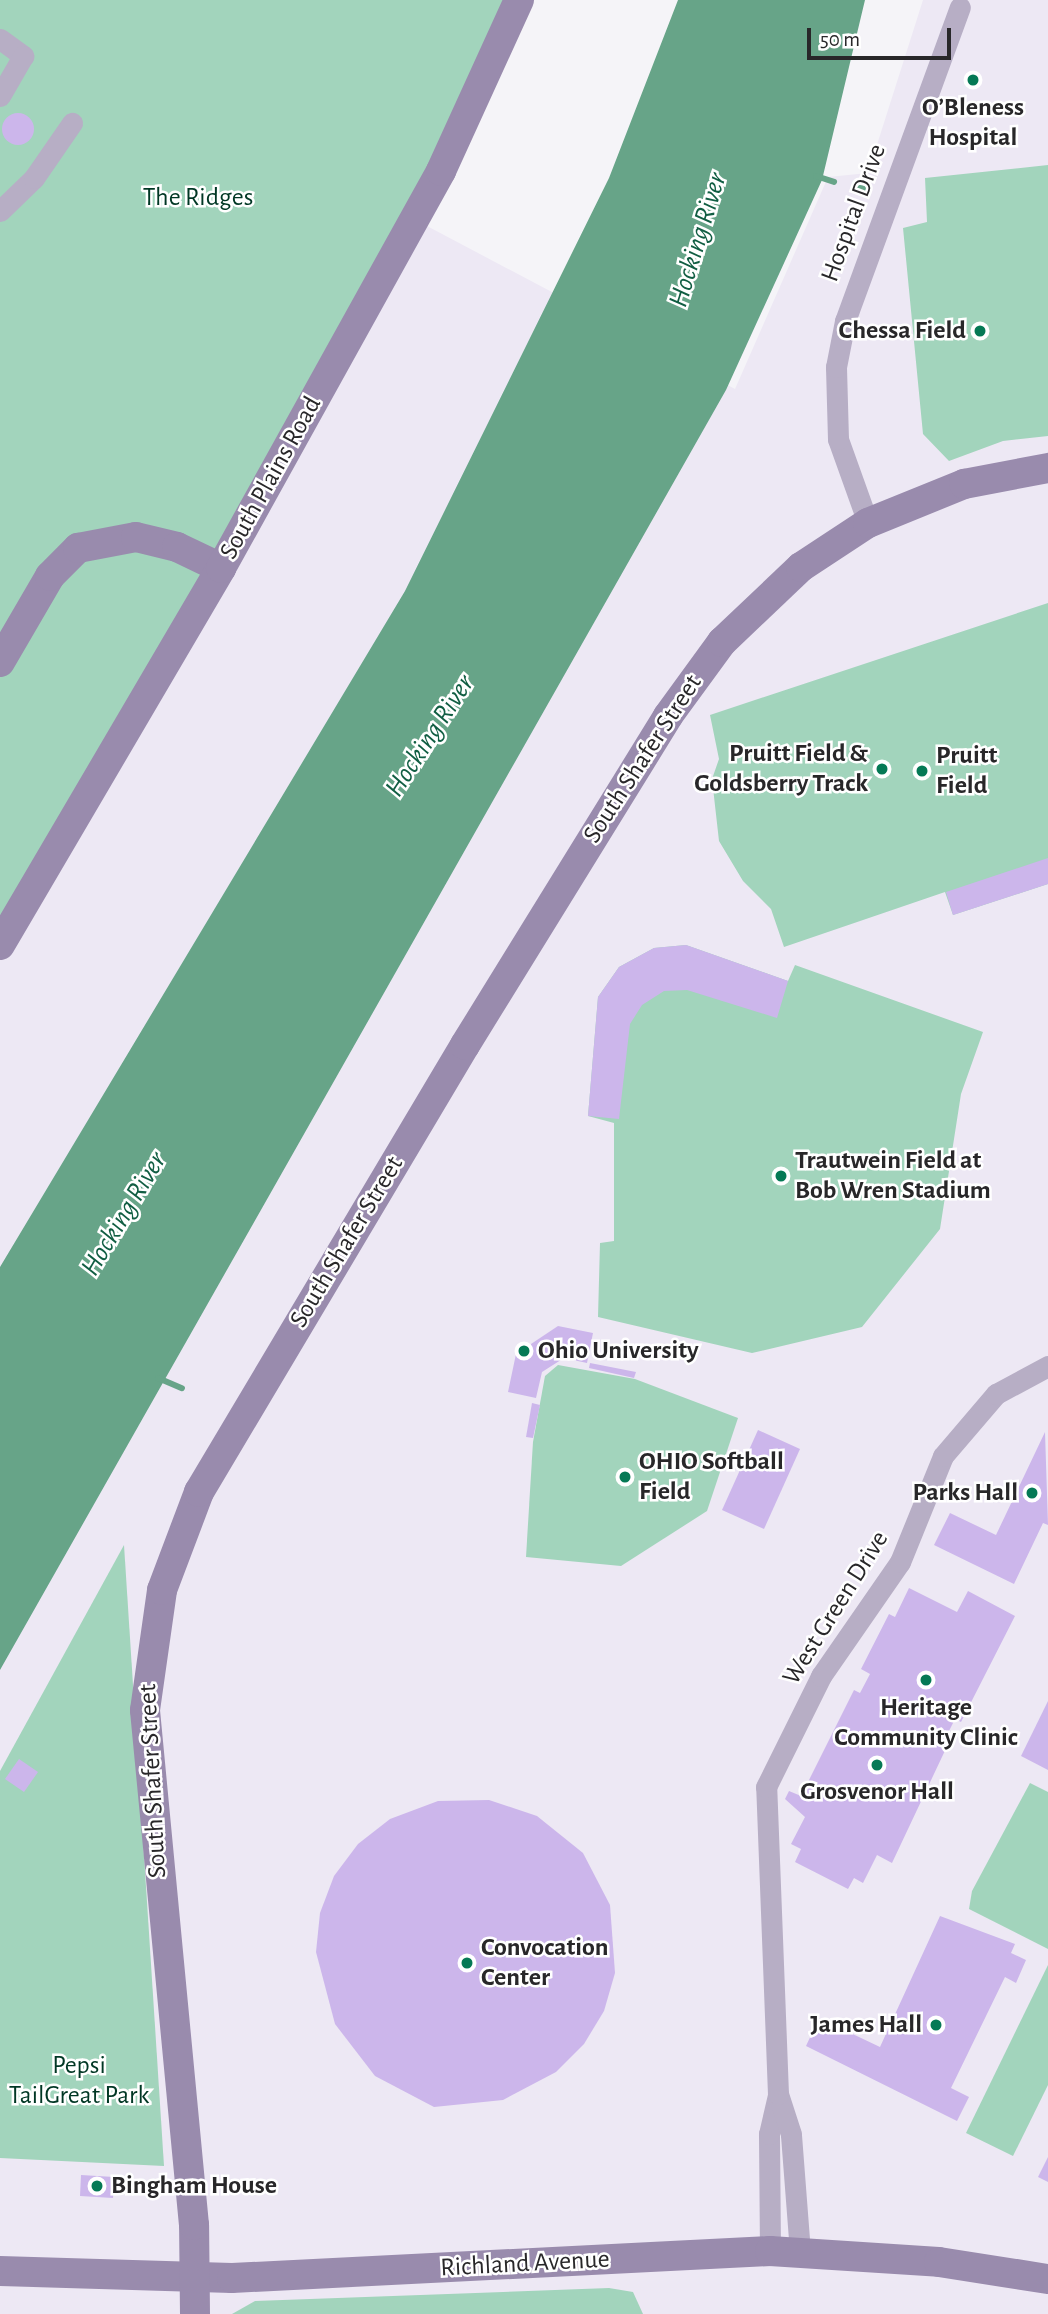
<!DOCTYPE html>
<meta charset="utf-8">
<style>
body{margin:0}
#map{position:relative;width:1048px;height:2314px;overflow:hidden;background:#f5f4f8;font-family:"Alegreya Sans",sans-serif}
div>[style]{position:absolute}
.built>*{inset:0;background:#ede8f4}
.green>*{inset:0;background:#a2d4bc}
.water>*{inset:0;background:#67a488}
.stream>*{height:6px;margin:-3px;padding:0 3px;transform-origin:3px;border-radius:3px;background:#67a488}
.building>*{inset:0;background:#ccb6eb}
.round{border-radius:50%}
.street>*{height:21px;margin:-10.5px;padding:0 10.5px;transform-origin:10.5px;border-radius:10.5px;background:#b7aec5}
.secondary>*{height:30px;margin:-15px;padding:0 15px;transform-origin:15px;border-radius:15px;background:#998bad}
.dots>*{width:19px;height:19px;translate:-50% -50%;box-sizing:border-box;border:4px solid #fff;border-radius:50%}
span{translate:-50% -50%;white-space:nowrap;text-align:center;line-height:1.15;-webkit-text-stroke:5px #fff;paint-order:stroke}
.poi-label{font-size:26px;color:#282729;font-weight:700}
.right{translate:-100% -50%;text-align:right}
.left{translate:0 -50%;text-align:left}
.park-label{font-size:26px;color:#003724}
.street-label{font-size:26px;color:#282729}
.water-label{font-size:28px;color:#115e43;font-style:italic}
.scale{position:absolute;left:807px;top:28px;width:144px;height:32px;box-sizing:border-box;border:4px solid #282729;border-top:0;padding-left:9px;font-size:21px;line-height:24px;white-space:nowrap;color:#282729;-webkit-text-stroke:5px #fff;paint-order:stroke}
</style>
<div id="map">
<div class="built">
<i style="clip-path:polygon(0 0,735px 389px,828px 177px,868px 173px,923px 0,1048px 0,1048px 2314px,0 2314px)"></i>
</div>
<div class="green">
<i style="clip-path:polygon(0 0,519px 0,0 945px)"></i>
<i style="clip-path:polygon(1048px 165px,1048px 436px,1003px 441px,949px 461px,923px 434px,903px 228px,927px 222px,925px 178px)"></i>
<i style="clip-path:polygon(1048px 603px,1048px 884px,953px 915px,945px 892px,784px 947px,771px 909px,743px 881px,719px 841px,712px 779px,719px 759px,710px 715px)"></i>
<i style="clip-path:polygon(686px 945px,788px 981px,795px 965px,983px 1032px,961px 1094px,940px 1229px,862px 1327px,752px 1353px,598px 1317px,600px 1243px,614px 1241px,614px 1123px,588px 1116px,598px 997px,619px 967px,654px 948px)"></i>
<i style="clip-path:polygon(558px 1365px,635px 1379px,738px 1418px,707px 1511px,621px 1566px,526px 1557px,533px 1442px,545px 1376px)"></i>
<i style="clip-path:polygon(124px 1545px,164px 2166px,0 2158px,0 1771px)"></i>
<i style="clip-path:polygon(1030px 1783px,1048px 1792px,1048px 1949px,969px 1909px,972px 1891px)"></i>
<i style="clip-path:polygon(1048px 1965px,1048px 2085px,1013px 2156px,966px 2133px)"></i>
<i style="clip-path:polygon(609px 2288px,633px 2292px,643px 2314px,232px 2314px,255px 2301px)"></i>
</div>
<div class="water">
<i style="clip-path:polygon(678px 0,865px 0,822px 180px,726px 390px,0 1670px,0 1267px,405px 591px,609px 178px)"></i>
</div>
<div class="stream">
<i style="left:816px;top:176px;width:19px;rotate:18deg"></i>
<i style="left:855px;top:187px;width:14px;rotate:12deg"></i>
<i style="left:158px;top:1378px;width:26px;rotate:23deg"></i>
</div>
<div class="building">
<i class="round" style="left:2px;top:113px;width:32px;height:32px"></i>
<i style="clip-path:polygon(1048px 858px,1048px 884px,953px 915px,946px 892px)"></i>
<i style="clip-path:polygon(686px 945px,788px 981px,777px 1018px,687px 990px,664px 991px,642px 1005px,630px 1024px,619px 1119px,588px 1116px,598px 997px,619px 967px,654px 948px)"></i>
<i style="clip-path:polygon(558px 1326px,593px 1333px,587px 1363px,564px 1358px,542px 1372px,536px 1398px,508px 1392px,516px 1354px)"></i>
<i style="clip-path:polygon(590px 1363px,636px 1372px,634px 1378px,589px 1368px)"></i>
<i style="clip-path:polygon(532px 1403px,540px 1405px,533px 1438px,526px 1437px)"></i>
<i style="clip-path:polygon(758px 1430px,800px 1449px,764px 1529px,722px 1510px)"></i>
<i style="clip-path:polygon(1045px 1432px,1048px 1525px,1043px 1523px,1014px 1584px,934px 1545px,950px 1513px,996px 1535px)"></i>
<i style="clip-path:polygon(909px 1588px,957px 1612px,968px 1591px,1015px 1616px,961px 1722px,955px 1719px,947px 1735px,950px 1740px,892px 1863px,877px 1855px,863px 1883px,854px 1878px,848px 1889px,795px 1862px,801px 1849px,791px 1844px,805px 1817px,785px 1799px,789px 1791px,801px 1796px,854px 1690px,860px 1693px,870px 1674px,861px 1669px,889px 1614px,895px 1617px)"></i>
<i style="clip-path:polygon(1048px 1701px,1048px 1770px,1021px 1756px)"></i>
<i style="clip-path:polygon(19px 1759px,38px 1772px,24px 1792px,5px 1779px)"></i>
<i style="clip-path:polygon(489px 1800px,537px 1816px,583px 1853px,610px 1905px,615px 1973px,604px 2011px,584px 2044px,556px 2072px,503px 2100px,434px 2107px,375px 2076px,335px 2024px,316px 1952px,320px 1913px,334px 1876px,358px 1844px,390px 1819px,438px 1801px)"></i>
<i style="clip-path:polygon(940px 1916px,1015px 1944px,1011px 1953px,1026px 1960px,1016px 1983px,1005px 1977px,951px 2088px,969px 2097px,957px 2121px,806px 2046px,819px 2018px,880px 2047px)"></i>
<i style="clip-path:polygon(1048px 2157px,1048px 2182px,1038px 2177px)"></i>
<i style="clip-path:polygon(81px 2175px,114px 2177px,113px 2198px,80px 2196px)"></i>
</div>
<div class="street">
<i style="left:0;top:39px;width:29px;rotate:36deg"></i>
<i style="left:23px;top:56px;width:46px;rotate:119.9deg"></i>
<i style="left:0;top:211px;width:47px;rotate:-44.1deg"></i>
<i style="left:34px;top:178px;width:67px;rotate:-55.4deg"></i>
<i style="left:868px;top:523px;width:89px;rotate:-109.7deg"></i>
<i style="left:838px;top:439px;width:72px;rotate:-91.6deg"></i>
<i style="left:836px;top:367px;width:47px;rotate:-78.9deg"></i>
<i style="left:845px;top:321px;width:334px;rotate:-69.9deg"></i>
<i style="left:770px;top:2251px;width:117px;rotate:-90.5deg"></i>
<i style="left:769px;top:2134px;width:39px;rotate:-77deg"></i>
<i style="left:800px;top:2252px;width:118px;rotate:-94.4deg"></i>
<i style="left:791px;top:2134px;width:42px;rotate:-108deg"></i>
<i style="left:778px;top:2094px;width:307px;rotate:-92.2deg"></i>
<i style="left:766px;top:1787px;width:124px;rotate:-63.6deg"></i>
<i style="left:821px;top:1676px;width:139px;rotate:-55.3deg"></i>
<i style="left:900px;top:1562px;width:114px;rotate:-67.9deg"></i>
<i style="left:943px;top:1456px;width:82px;rotate:-49.5deg"></i>
<i style="left:996px;top:1394px;width:59px;rotate:-28.3deg"></i>
</div>
<div class="secondary">
<i style="left:0;top:662px;width:99px;rotate:-59.8deg"></i>
<i style="left:50px;top:576px;width:40px;rotate:-45deg"></i>
<i style="left:78px;top:548px;width:59px;rotate:-10.7deg"></i>
<i style="left:136px;top:537px;width:42px;rotate:13.7deg"></i>
<i style="left:177px;top:547px;width:49px;rotate:25.5deg"></i>
<i style="left:0;top:945px;width:437px;rotate:-59.6deg"></i>
<i style="left:221px;top:568px;width:454px;rotate:-61deg"></i>
<i style="left:441px;top:171px;width:188px;rotate:-65.5deg"></i>
<i style="left:0;top:2271px;width:232px;rotate:1.7deg"></i>
<i style="left:232px;top:2278px;width:539px;rotate:-2.87deg"></i>
<i style="left:770px;top:2251px;width:169px;rotate:3.7deg"></i>
<i style="left:939px;top:2262px;width:110px;rotate:8.9deg"></i>
<i style="left:195px;top:2314px;width:89px;rotate:-90.6deg"></i>
<i style="left:194px;top:2225px;width:517px;rotate:-95.44deg"></i>
<i style="left:145px;top:1710px;width:121px;rotate:-81.9deg"></i>
<i style="left:162px;top:1590px;width:105px;rotate:-69.3deg"></i>
<i style="left:199px;top:1492px;width:520px;rotate:-59.24deg"></i>
<i style="left:465px;top:1045px;width:387px;rotate:-58.3deg"></i>
<i style="left:668px;top:716px;width:92px;rotate:-53.9deg"></i>
<i style="left:722px;top:642px;width:109px;rotate:-43.5deg"></i>
<i style="left:801px;top:567px;width:80px;rotate:-33.3deg"></i>
<i style="left:868px;top:523px;width:104px;rotate:-22.1deg"></i>
<i style="left:964px;top:484px;width:86px;rotate:-10.8deg"></i>
</div>
<div class="dots">
<i style="left:973px;top:80px;background:#057955"></i>
<i style="left:980px;top:331px;background:#057955"></i>
<i style="left:882px;top:769px;background:#057955"></i>
<i style="left:922px;top:771px;background:#057955"></i>
<i style="left:781px;top:1176px;background:#057955"></i>
<i style="left:524px;top:1351px;background:#057955"></i>
<i style="left:625px;top:1477px;background:#057955"></i>
<i style="left:1032px;top:1493px;background:#057955"></i>
<i style="left:926px;top:1680px;background:#057955"></i>
<i style="left:877px;top:1765px;background:#057955"></i>
<i style="left:467px;top:1963px;background:#057955"></i>
<i style="left:936px;top:2025px;background:#057955"></i>
<i style="left:97px;top:2186px;background:#057955"></i>
</div>
<div class="poi-label">
<span style="left:973px;top:123px">O’Bleness<br>Hospital</span>
<span class="right" style="left:966px;top:331px">Chessa Field</span>
<span class="right" style="left:868px;top:769px">Pruitt Field &amp;<br>Goldsberry Track</span>
<span class="left" style="left:936px;top:771px">Pruitt<br>Field</span>
<span class="left" style="left:795px;top:1176px">Trautwein Field at<br>Bob Wren Stadium</span>
<span class="left" style="left:538px;top:1351px">Ohio University</span>
<span class="left" style="left:639px;top:1477px">OHIO Softball<br>Field</span>
<span class="right" style="left:1018px;top:1493px">Parks Hall</span>
<span style="left:926px;top:1723px">Heritage<br>Community Clinic</span>
<span style="left:877px;top:1792px">Grosvenor Hall</span>
<span class="left" style="left:481px;top:1963px">Convocation<br>Center</span>
<span class="right" style="left:922px;top:2025px">James Hall</span>
<span class="left" style="left:111px;top:2186px">Bingham House</span>
</div>
<div class="park-label">
<span style="left:198px;top:198px">The Ridges</span>
<span style="left:79px;top:2081px">Pepsi<br>TailGreat Park</span>
</div>
<div class="street-label">
<span style="left:854px;top:213px;rotate:-70deg">Hospital Drive</span>
<span style="left:271px;top:478px;rotate:-61deg">South Plains Road</span>
<span style="left:643px;top:759px;rotate:-57deg">South Shafer Street</span>
<span style="left:347px;top:1242px;rotate:-59deg">South Shafer Street</span>
<span style="left:836px;top:1608px;rotate:-58deg">West Green Drive</span>
<span style="left:153px;top:1781px;rotate:-93deg">South Shafer Street</span>
<span style="left:525px;top:2264px;rotate:-3deg">Richland Avenue</span>
</div>
<div class="water-label">
<span style="left:698px;top:240px;rotate:-73deg">Hocking River</span>
<span style="left:430px;top:736px;rotate:-57deg">Hocking River</span>
<span style="left:124px;top:1214px;rotate:-59deg">Hocking River</span>
</div>
<div class="scale">50 m</div>
</div>
